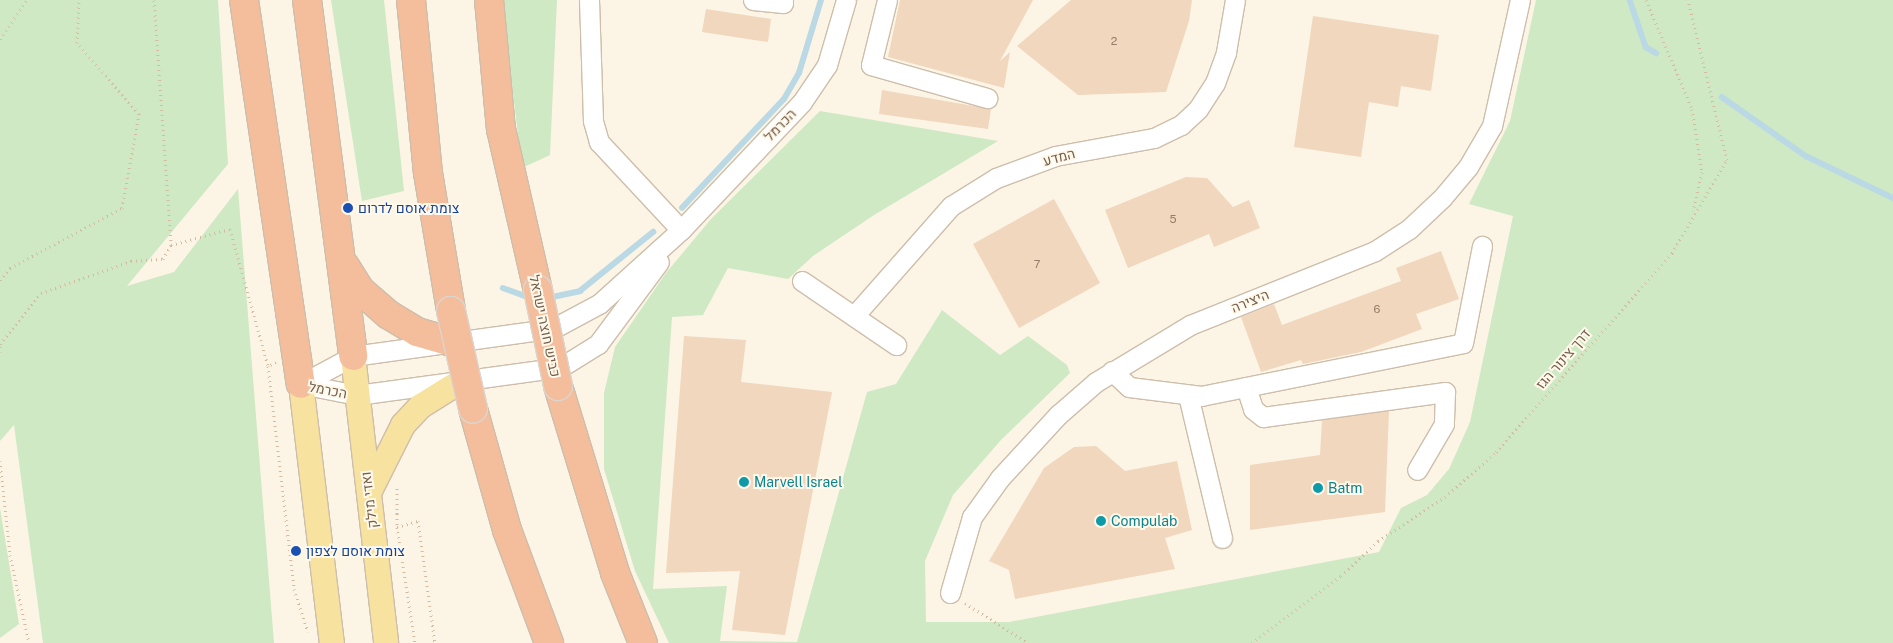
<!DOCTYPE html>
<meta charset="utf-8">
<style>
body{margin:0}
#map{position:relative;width:1893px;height:643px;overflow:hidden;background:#fcf5e5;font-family:"Public Sans",Heebo,sans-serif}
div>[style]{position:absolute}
.green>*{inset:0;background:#cee9c3}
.stream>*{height:5.5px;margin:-2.75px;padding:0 2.75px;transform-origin:2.75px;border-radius:2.75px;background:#bad9e5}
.building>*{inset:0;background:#f0d7bd}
.path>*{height:3px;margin-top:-1.5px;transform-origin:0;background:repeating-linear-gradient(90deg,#d5bba0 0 1px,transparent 0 5px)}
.roads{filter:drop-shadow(1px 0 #cdbeab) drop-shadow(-1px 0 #cdbeab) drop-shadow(0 1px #cdbeab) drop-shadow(0 -1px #cdbeab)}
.minor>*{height:19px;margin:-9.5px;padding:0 9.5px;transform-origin:9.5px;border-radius:9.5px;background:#fff}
.major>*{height:24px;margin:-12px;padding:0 12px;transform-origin:12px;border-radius:12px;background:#f8e29f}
.highway>*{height:28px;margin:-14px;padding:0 14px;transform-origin:14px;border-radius:14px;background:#f4be9d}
.bridges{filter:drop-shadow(1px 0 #dbd5d0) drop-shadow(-1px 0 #dbd5d0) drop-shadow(0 1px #dbd5d0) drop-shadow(0 -1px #dbd5d0)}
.highway-bridge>*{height:28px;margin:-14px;padding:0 14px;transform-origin:14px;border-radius:14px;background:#f4be9d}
.dots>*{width:14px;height:14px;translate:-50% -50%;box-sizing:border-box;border:2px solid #fff9eb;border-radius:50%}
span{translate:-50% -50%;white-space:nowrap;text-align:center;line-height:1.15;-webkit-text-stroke:4px #fff9eb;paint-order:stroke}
.number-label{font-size:11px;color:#937c68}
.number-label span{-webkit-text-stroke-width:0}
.street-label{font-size:14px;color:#745e4b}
.transit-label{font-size:14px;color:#164399}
.left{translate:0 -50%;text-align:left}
.culture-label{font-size:14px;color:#0d838f}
</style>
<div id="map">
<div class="green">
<i style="clip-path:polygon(0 0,218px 0,228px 164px,127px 286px,174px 272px,238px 189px,274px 643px,43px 643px,14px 425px,0 441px)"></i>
<i style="clip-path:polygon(331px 0,384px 0,404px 191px,362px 201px)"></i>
<i style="clip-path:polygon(502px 0,557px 0,550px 155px,522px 168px)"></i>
<i style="clip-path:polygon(1536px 0,1893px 0,1893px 643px,669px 643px,635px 571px,604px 469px,604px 393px,615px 347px,666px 273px,711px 219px,820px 111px,998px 141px,874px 215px,813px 256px,788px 279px,728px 268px,703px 315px,672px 317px,653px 589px,727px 586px,720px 641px,797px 642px,867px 392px,896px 384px,942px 310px,1000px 355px,1028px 336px,1067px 365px,1070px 373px,1001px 440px,953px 495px,925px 561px,926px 622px,1009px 622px,1379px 552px,1401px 508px,1427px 495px,1449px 469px,1470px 422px,1513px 216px,1469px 204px,1510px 121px)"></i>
<i style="clip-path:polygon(0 508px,19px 624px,0 638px)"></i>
</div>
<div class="stream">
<i style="left:1630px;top:0;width:50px;rotate:71.2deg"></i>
<i style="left:1646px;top:47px;width:12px;rotate:31deg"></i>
<i style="left:1722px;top:97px;width:103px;rotate:35.1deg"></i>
<i style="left:1806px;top:156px;width:97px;rotate:25.8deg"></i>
<i style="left:682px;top:208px;width:149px;rotate:-46.9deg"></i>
<i style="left:784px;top:99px;width:30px;rotate:-60deg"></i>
<i style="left:799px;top:73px;width:76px;rotate:-73.2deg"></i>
<i style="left:503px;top:288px;width:30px;rotate:20deg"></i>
<i style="left:548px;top:298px;width:33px;rotate:-12deg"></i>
<i style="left:580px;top:291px;width:94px;rotate:-38.9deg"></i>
</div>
<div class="building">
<i style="clip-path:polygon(900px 0,1033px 0,1000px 61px,1010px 52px,1004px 88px,888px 57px)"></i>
<i style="clip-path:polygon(1071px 0,1192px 0,1189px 21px,1166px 92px,1078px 95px,1017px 46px)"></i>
<i style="clip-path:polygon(706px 9px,771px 19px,768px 42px,702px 32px)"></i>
<i style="clip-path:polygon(1313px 16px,1439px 35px,1431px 91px,1401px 86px,1398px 107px,1369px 102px,1361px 157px,1294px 147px)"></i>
<i style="clip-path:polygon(882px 90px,991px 109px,988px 129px,879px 114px)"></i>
<i style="clip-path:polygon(1186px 177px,1207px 178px,1233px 207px,1249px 200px,1260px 228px,1214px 247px,1209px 234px,1128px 268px,1105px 210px)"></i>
<i style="clip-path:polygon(1054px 199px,1100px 283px,1019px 328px,973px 244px)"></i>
<i style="clip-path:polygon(1441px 251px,1459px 299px,1416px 314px,1422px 329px,1361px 352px,1303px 364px,1301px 360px,1261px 372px,1241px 317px,1274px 304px,1282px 325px,1401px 281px,1396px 268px)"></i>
<i style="clip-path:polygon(684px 336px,746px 340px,741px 382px,832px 392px,785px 635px,732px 630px,740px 571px,666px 573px)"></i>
<i style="clip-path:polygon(1389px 411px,1385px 512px,1250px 530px,1250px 465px,1320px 455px,1322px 420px)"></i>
<i style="clip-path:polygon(1096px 446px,1125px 471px,1177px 461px,1192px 530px,1165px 538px,1175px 569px,1015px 599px,1009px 570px,989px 561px,1044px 468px,1074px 447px)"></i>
</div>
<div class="path">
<i style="left:154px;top:0;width:246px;rotate:86deg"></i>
<i style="left:1646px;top:0;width:118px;rotate:67.1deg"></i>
<i style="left:1692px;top:109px;width:64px;rotate:81deg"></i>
<i style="left:1702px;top:172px;width:40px;rotate:103deg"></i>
<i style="left:0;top:39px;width:47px;rotate:-55.3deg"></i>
<i style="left:0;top:280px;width:16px;rotate:-50deg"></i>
<i style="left:10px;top:268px;width:127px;rotate:-28.2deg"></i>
<i style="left:122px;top:208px;width:96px;rotate:-79.7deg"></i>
<i style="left:139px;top:114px;width:94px;rotate:-131.1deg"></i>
<i style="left:77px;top:43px;width:43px;rotate:-87.3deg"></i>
<i style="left:0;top:352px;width:8px;rotate:-90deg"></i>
<i style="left:0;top:344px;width:65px;rotate:-51.2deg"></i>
<i style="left:41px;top:293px;width:96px;rotate:-19.6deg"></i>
<i style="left:131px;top:261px;width:32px;rotate:-4deg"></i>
<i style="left:163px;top:259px;width:16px;rotate:-60deg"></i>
<i style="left:171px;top:245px;width:61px;rotate:-15.2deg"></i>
<i style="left:230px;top:229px;width:142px;rotate:74.5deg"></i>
<i style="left:276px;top:362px;width:9px;rotate:153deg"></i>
<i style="left:268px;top:366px;width:225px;rotate:83.3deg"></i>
<i style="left:294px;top:589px;width:45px;rotate:72deg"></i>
<i style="left:0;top:461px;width:95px;rotate:83.9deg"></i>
<i style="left:10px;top:555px;width:90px;rotate:77.8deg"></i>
<i style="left:397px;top:488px;width:39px;rotate:90deg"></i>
<i style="left:397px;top:527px;width:117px;rotate:81.2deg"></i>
<i style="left:397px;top:527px;width:22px;rotate:-16deg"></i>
<i style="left:418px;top:521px;width:123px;rotate:82.1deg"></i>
<i style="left:965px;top:603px;width:75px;rotate:32.4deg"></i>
<i style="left:1252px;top:643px;width:111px;rotate:-37deg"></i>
<i style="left:1341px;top:576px;width:51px;rotate:-43.4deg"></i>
<i style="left:1378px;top:541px;width:80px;rotate:-33.3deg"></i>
<i style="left:1445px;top:497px;width:68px;rotate:-41.4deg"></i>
<i style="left:1496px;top:452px;width:266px;rotate:-48.5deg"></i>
<i style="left:1672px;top:253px;width:108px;rotate:-59.4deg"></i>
<i style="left:1727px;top:160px;width:165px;rotate:-103.7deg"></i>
</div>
<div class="roads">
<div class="minor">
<i style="left:589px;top:0;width:121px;rotate:88.1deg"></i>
<i style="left:593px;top:121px;width:22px;rotate:74deg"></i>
<i style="left:599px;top:142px;width:120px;rotate:47deg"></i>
<i style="left:753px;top:0;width:30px;rotate:6deg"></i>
<i style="left:783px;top:3px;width:3px;rotate:-90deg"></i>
<i style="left:887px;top:0;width:67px;rotate:103.8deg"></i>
<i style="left:871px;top:65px;width:121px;rotate:15.9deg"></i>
<i style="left:802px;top:281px;width:114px;rotate:34.2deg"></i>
<i style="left:854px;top:316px;width:147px;rotate:-48.6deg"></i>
<i style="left:951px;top:206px;width:53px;rotate:-31.9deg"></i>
<i style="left:996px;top:178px;width:63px;rotate:-20.4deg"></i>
<i style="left:1055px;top:156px;width:101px;rotate:-10.3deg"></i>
<i style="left:1154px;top:138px;width:30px;rotate:-26deg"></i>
<i style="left:1181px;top:125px;width:23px;rotate:-43deg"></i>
<i style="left:1198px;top:109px;width:31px;rotate:-57deg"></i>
<i style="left:1215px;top:83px;width:33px;rotate:-70deg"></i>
<i style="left:1226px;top:52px;width:53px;rotate:-80.2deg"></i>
<i style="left:1112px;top:371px;width:23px;rotate:43deg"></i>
<i style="left:1129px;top:387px;width:73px;rotate:7.1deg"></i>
<i style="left:1201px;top:396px;width:267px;rotate:-11.4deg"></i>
<i style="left:1463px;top:343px;width:99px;rotate:-78.9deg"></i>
<i style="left:301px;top:384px;width:59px;rotate:-28.3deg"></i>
<i style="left:353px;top:356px;width:203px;rotate:-7.9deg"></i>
<i style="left:554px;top:328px;width:51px;rotate:-28.1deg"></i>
<i style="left:599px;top:304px;width:110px;rotate:-42.1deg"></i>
<i style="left:681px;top:230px;width:176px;rotate:-46.6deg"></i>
<i style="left:802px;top:102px;width:45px;rotate:-56deg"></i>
<i style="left:827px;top:65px;width:68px;rotate:-73.7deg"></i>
<i style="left:301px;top:384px;width:57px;rotate:11.1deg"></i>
<i style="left:357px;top:395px;width:206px;rotate:-7.8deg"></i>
<i style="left:561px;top:367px;width:44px;rotate:-31.9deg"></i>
<i style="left:598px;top:344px;width:102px;rotate:-53.4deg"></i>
<i style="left:1246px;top:387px;width:23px;rotate:72deg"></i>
<i style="left:1253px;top:409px;width:13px;rotate:39deg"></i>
<i style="left:1263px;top:417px;width:184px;rotate:-7.8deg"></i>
<i style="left:1445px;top:392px;width:32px;rotate:92deg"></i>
<i style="left:1444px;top:424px;width:53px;rotate:120.4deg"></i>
<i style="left:1188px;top:395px;width:147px;rotate:76.6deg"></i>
<i style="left:950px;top:593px;width:79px;rotate:-73.9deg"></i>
<i style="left:972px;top:517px;width:48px;rotate:-54.3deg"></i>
<i style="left:1000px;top:478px;width:86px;rotate:-47.4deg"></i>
<i style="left:1058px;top:415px;width:50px;rotate:-41deg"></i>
<i style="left:1096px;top:382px;width:110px;rotate:-31.2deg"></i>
<i style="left:1190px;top:325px;width:199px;rotate:-21.8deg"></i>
<i style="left:1375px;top:251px;width:40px;rotate:-32.9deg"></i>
<i style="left:1409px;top:229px;width:45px;rotate:-43.2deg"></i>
<i style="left:1442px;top:198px;width:40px;rotate:-50deg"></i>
<i style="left:1468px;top:167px;width:48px;rotate:-59.7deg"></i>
<i style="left:1492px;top:126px;width:129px;rotate:-77.5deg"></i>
</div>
<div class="major">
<i style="left:353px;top:356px;width:289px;rotate:83.4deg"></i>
<i style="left:301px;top:384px;width:261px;rotate:83.2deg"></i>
<i style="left:370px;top:491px;width:74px;rotate:-63.4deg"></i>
<i style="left:403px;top:425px;width:26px;rotate:-47deg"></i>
<i style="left:421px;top:406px;width:47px;rotate:-32deg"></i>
</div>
<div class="highway">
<i style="left:244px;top:0;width:388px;rotate:81.6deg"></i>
<i style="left:307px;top:0;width:359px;rotate:82.6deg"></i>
<i style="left:411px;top:0;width:174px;rotate:84.4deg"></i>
<i style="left:428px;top:173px;width:140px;rotate:80.5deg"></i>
<i style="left:489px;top:0;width:130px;rotate:84.7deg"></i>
<i style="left:501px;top:129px;width:165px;rotate:77.1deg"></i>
<i style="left:345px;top:266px;width:28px;rotate:58deg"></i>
<i style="left:360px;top:290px;width:38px;rotate:41deg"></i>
<i style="left:389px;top:315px;width:33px;rotate:31deg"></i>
<i style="left:417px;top:332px;width:36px;rotate:16deg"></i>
<i style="left:558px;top:386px;width:195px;rotate:73deg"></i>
<i style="left:615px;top:573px;width:75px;rotate:68.2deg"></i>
<i style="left:473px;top:409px;width:126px;rotate:74.3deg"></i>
<i style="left:507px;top:530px;width:121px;rotate:69.6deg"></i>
</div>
</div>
<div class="bridges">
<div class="highway-bridge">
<i style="left:538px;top:290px;width:98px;rotate:78.2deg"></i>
<i style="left:451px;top:311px;width:100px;rotate:77.3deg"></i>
</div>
</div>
<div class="dots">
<i style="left:348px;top:208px;background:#1a4fb4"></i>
<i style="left:744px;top:482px;background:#0f9aa8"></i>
<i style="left:1318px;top:488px;background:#0f9aa8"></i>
<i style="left:1101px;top:521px;background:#0f9aa8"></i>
<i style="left:296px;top:551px;background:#1a4fb4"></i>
</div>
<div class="number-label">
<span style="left:1114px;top:41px">2</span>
<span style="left:1173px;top:219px">5</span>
<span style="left:1037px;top:264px">7</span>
<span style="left:1377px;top:309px">6</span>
</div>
<div class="street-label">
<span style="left:780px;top:125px;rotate:-46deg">הכרמל</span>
<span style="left:1059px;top:157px;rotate:-15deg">המדע</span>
<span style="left:1250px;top:301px;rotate:-22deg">היצירה</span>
<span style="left:545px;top:326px;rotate:78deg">כביש חוצה ישראל</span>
<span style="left:1563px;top:359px;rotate:-49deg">דרך צינור הגז</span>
<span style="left:328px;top:390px;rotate:11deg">הכרמל</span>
<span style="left:369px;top:500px;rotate:-97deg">ואדי מילק</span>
</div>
<div class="transit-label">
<span class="left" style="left:358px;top:208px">צומת אוסם לדרום</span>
<span class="left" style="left:306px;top:551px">צומת אוסם לצפון</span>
</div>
<div class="culture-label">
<span class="left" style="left:754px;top:482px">Marvell Israel</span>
<span class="left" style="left:1328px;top:488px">Batm</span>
<span class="left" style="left:1111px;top:521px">Compulab</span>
</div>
</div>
